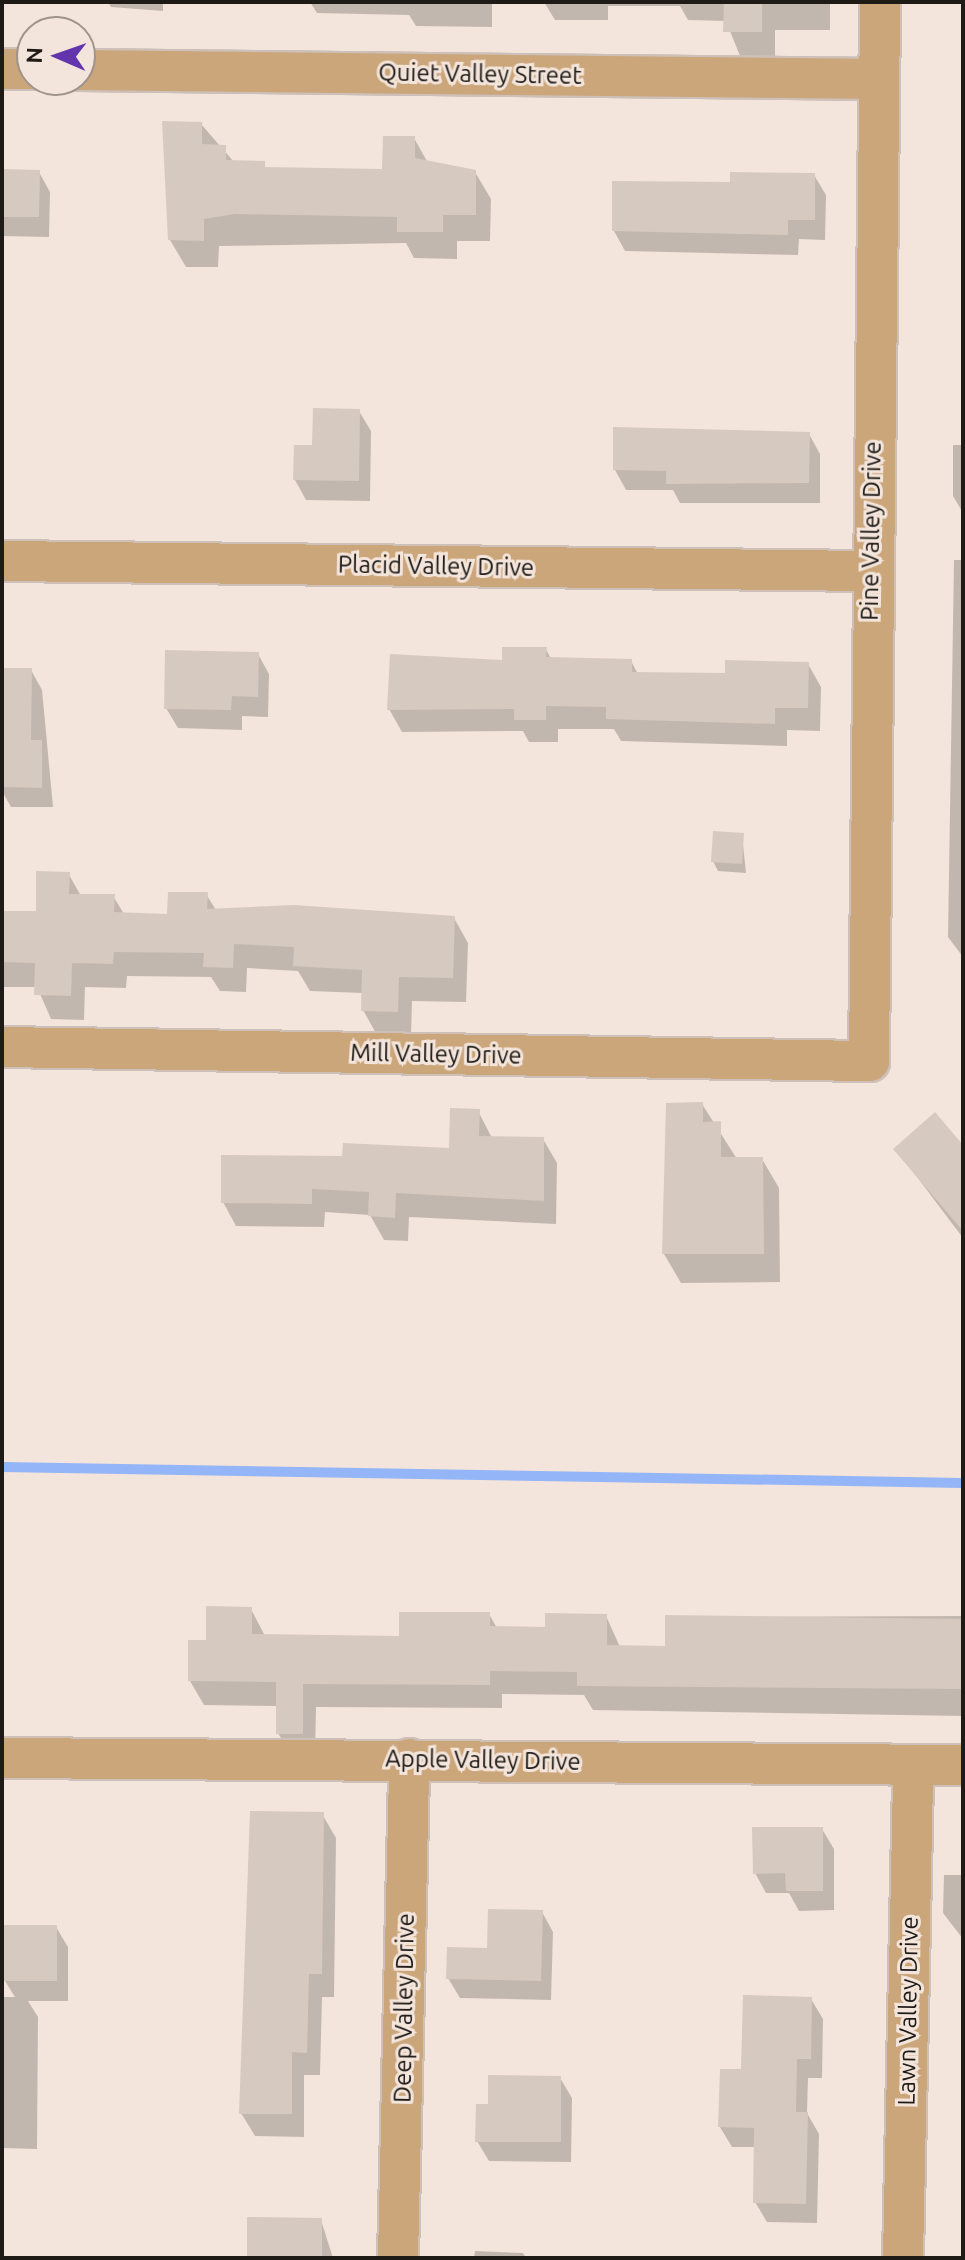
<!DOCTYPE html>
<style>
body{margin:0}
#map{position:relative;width:965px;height:2260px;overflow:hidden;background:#f3e5db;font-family:Ubuntu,sans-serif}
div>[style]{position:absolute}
.shadow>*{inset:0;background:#0003}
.stream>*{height:10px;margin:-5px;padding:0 5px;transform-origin:5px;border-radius:5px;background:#94b5f8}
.building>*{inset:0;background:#d6c9bf}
.roads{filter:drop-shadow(2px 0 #cdc0b8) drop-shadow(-2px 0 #cdc0b8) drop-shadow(0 2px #cdc0b8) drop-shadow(0 -2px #cdc0b8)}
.minor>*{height:40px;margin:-20px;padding:0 20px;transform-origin:20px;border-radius:20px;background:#cca67b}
span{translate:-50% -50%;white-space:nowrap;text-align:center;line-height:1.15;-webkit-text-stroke:6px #f3e5db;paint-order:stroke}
.street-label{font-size:24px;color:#1e1a16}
.frame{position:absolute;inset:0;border:4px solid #1e1a16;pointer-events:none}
.north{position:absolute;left:16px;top:16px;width:80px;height:80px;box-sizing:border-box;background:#f3e5db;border:2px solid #9e948c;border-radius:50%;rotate:272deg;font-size:22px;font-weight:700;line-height:32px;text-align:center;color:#1e1a16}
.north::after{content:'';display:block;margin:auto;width:28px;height:36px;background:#6335ad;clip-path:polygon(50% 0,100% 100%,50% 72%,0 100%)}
</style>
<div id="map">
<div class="shadow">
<i style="clip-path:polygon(108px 2px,163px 2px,163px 11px,111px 7px)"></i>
<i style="clip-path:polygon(310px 2px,492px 2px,492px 27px,416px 26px,409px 15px,317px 13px)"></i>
<i style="clip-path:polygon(544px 2px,830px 2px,830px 30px,775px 30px,775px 57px,740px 56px,726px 21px,688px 20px,680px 6px,608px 6px,608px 20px,555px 20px)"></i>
<i style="clip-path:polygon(201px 124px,234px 162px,267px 169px,384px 171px,414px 138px,428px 163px,475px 172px,491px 199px,490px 241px,457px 241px,457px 259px,414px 258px,406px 243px,219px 246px,218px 267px,186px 267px,170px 240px)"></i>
<i style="clip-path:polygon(2px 171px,39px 172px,50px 192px,49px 237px,2px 236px)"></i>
<i style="clip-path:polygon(814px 175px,826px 195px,825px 240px,799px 239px,798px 255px,625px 251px,614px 231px,732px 184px)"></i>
<i style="clip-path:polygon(359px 411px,371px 431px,370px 501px,306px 500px,295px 480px,314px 447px)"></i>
<i style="clip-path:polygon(809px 434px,820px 454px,820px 503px,680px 503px,673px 490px,626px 490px,615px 470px)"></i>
<i style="clip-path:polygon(953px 445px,963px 445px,963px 513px,953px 496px)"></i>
<i style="clip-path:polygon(954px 560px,963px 560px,963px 957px,948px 937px)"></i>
<i style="clip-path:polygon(546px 649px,551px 659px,631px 661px,638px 674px,727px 675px,808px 664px,821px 687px,820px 731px,787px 730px,787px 746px,621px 741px,614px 729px,558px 729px,558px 742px,529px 742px,523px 731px,402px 732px,389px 709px)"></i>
<i style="clip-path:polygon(258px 654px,269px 674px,268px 717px,242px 716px,242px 730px,178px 728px,166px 708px)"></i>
<i style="clip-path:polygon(2px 670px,31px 670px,42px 690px,53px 807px,11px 807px,2px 791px)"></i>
<i style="clip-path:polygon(742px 835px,746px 873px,718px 871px,713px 861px)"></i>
<i style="clip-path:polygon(68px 873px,81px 896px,113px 896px,124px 914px,169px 916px,206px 894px,216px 910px,454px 918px,468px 943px,466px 1002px,412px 1001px,411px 1036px,377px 1035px,363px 1010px,363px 993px,310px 991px,298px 971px,247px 968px,246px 992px,220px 991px,211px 977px,127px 976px,126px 988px,85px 987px,84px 1020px,51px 1019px,37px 987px,2px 987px,2px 913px,38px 913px)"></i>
<i style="clip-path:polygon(702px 1104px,737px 1159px,762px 1159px,779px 1188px,780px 1282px,681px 1283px,664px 1254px)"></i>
<i style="clip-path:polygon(478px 1111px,492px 1138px,543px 1139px,557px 1163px,556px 1224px,409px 1217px,408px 1241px,384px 1240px,370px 1215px,325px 1212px,324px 1227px,236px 1226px,223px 1202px,344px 1158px,451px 1150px)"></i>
<i style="clip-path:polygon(963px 1147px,963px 1238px,896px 1149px)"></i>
<i style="clip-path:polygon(251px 1609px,265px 1636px,401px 1638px,489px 1614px,497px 1628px,547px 1629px,606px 1616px,620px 1647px,667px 1648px,667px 1617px,963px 1616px,963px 1716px,593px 1710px,584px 1695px,502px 1694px,502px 1708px,316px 1707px,315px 1758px,292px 1757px,278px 1733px,278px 1706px,204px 1705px,190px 1681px,208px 1642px)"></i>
<i style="clip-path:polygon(322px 1814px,336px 1838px,334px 1997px,322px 1997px,320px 2075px,304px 2075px,304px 2137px,255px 2136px,241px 2113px)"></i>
<i style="clip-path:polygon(822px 1829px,834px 1849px,834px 1910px,799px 1911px,789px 1893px,766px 1893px,755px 1873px)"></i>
<i style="clip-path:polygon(944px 1875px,963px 1875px,963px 1939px,943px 1913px)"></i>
<i style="clip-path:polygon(542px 1912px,553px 1932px,551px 2000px,460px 1998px,448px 1978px)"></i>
<i style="clip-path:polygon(56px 1927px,68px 1947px,68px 2001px,28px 2001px,38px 2017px,37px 2149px,2px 2148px,2px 1997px,15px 1997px,5px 1981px)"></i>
<i style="clip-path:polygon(811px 1999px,823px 2019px,822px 2078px,808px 2078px,807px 2113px,819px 2134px,817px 2223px,767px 2222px,755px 2202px,756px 2147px,732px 2147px,720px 2127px,743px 2071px)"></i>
<i style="clip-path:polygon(560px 2078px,572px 2098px,571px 2162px,489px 2161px,477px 2141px)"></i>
<i style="clip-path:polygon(321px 2220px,333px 2258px,249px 2258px)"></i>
<i style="clip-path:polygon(475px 2251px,523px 2253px,526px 2258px,474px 2258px)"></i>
</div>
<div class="stream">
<i style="left:2px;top:1467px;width:961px;rotate:0.95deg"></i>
</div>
<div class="building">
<i style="clip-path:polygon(724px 2px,762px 2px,762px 32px,723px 32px)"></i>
<i style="clip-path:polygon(162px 121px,202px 122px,202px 144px,226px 145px,226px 160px,265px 161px,265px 167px,382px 169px,383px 136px,415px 136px,415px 158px,476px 170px,476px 215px,443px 215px,443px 232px,397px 232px,397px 217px,235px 214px,204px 219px,204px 241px,168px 240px)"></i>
<i style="clip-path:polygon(2px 169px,40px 170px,39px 217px,2px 217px)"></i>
<i style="clip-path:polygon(730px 172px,815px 173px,815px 220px,788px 220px,788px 235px,612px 231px,612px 181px,730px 182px)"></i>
<i style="clip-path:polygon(313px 408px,360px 409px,359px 481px,293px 480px,294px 445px,312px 445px)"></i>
<i style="clip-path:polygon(613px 427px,810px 432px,809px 483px,666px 484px,666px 471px,613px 470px)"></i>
<i style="clip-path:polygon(502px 647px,547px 647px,546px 657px,632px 659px,632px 672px,725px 673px,725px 660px,809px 662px,808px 708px,775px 708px,775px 724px,606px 719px,606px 707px,546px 706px,546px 720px,514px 720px,514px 709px,387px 710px,390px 654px,502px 660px)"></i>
<i style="clip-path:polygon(165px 650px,259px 652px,258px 697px,232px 696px,231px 710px,164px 709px)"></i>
<i style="clip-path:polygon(2px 668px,32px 668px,31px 740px,42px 740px,42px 788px,2px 787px)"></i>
<i style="clip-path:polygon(713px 831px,744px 833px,742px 864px,711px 862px)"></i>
<i style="clip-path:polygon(36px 871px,70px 872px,69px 894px,115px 894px,114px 912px,167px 914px,168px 892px,208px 892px,207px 909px,294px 905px,455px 916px,453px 978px,399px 977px,398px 1012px,361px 1011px,362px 970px,293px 966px,294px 947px,234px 944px,233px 968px,203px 967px,204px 953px,114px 952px,113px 964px,72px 963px,71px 996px,34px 995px,35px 963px,2px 962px,2px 911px,36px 911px)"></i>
<i style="clip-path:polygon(703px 1102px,703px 1122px,721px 1121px,721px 1157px,763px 1157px,764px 1254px,662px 1254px,666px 1103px)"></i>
<i style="clip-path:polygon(450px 1108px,480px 1109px,479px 1136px,544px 1137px,544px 1201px,396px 1193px,395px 1218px,368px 1216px,369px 1192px,312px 1189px,312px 1204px,221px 1203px,221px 1155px,342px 1156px,343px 1143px,449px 1148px)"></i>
<i style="clip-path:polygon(935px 1112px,963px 1145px,963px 1231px,893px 1149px)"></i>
<i style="clip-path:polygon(206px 1606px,252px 1607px,252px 1634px,399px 1636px,399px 1612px,490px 1612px,490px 1626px,545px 1627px,545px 1613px,607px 1614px,607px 1645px,665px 1646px,665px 1615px,963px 1619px,963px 1689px,577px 1686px,577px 1672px,490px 1671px,490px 1685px,303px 1684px,303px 1734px,276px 1734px,276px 1682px,188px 1681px,188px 1640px,206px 1640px)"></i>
<i style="clip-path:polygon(250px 1811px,324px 1812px,322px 1974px,309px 1974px,307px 2053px,292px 2052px,292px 2114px,239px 2114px)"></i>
<i style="clip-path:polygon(752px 1827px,823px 1827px,823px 1891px,786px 1891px,785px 1873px,753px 1874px)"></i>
<i style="clip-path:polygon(488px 1909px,543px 1910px,541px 1981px,446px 1979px,447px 1947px,487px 1948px)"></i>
<i style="clip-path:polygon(4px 1925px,57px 1925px,57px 1981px,3px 1981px)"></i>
<i style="clip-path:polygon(743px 1995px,812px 1997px,811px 2059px,797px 2059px,796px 2112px,808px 2112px,806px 2204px,753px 2203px,754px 2128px,718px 2127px,720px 2069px,741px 2069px)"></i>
<i style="clip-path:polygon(488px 2075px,561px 2076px,561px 2142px,475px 2142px,476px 2104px,488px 2104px)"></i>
<i style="clip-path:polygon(247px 2217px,322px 2218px,322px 2258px,247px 2258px)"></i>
</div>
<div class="roads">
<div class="minor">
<i style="left:2px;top:69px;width:30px"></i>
<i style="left:80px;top:70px;width:799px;rotate:0.65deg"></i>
<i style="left:2px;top:561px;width:868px;rotate:0.66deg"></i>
<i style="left:2px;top:1047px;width:867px;rotate:0.93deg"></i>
<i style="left:869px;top:1061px;width:1059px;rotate:-89.4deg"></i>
<i style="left:2px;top:1758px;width:961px;rotate:0.42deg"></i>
<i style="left:398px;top:2258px;width:499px;rotate:-88.7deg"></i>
<i style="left:903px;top:2258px;width:493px;rotate:-88.8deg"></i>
</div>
</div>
<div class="street-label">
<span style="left:480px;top:74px;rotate:1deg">Quiet Valley Street</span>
<span style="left:871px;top:531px;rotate:-89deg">Pine Valley Drive</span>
<span style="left:436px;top:566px;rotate:1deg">Placid Valley Drive</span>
<span style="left:436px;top:1054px;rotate:1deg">Mill Valley Drive</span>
<span style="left:483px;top:1760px;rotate:1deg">Apple Valley Drive</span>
<span style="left:404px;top:2008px;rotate:-89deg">Deep Valley Drive</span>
<span style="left:908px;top:2011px;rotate:-89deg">Lawn Valley Drive</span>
</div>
<div class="frame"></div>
<div class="north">N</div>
</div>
